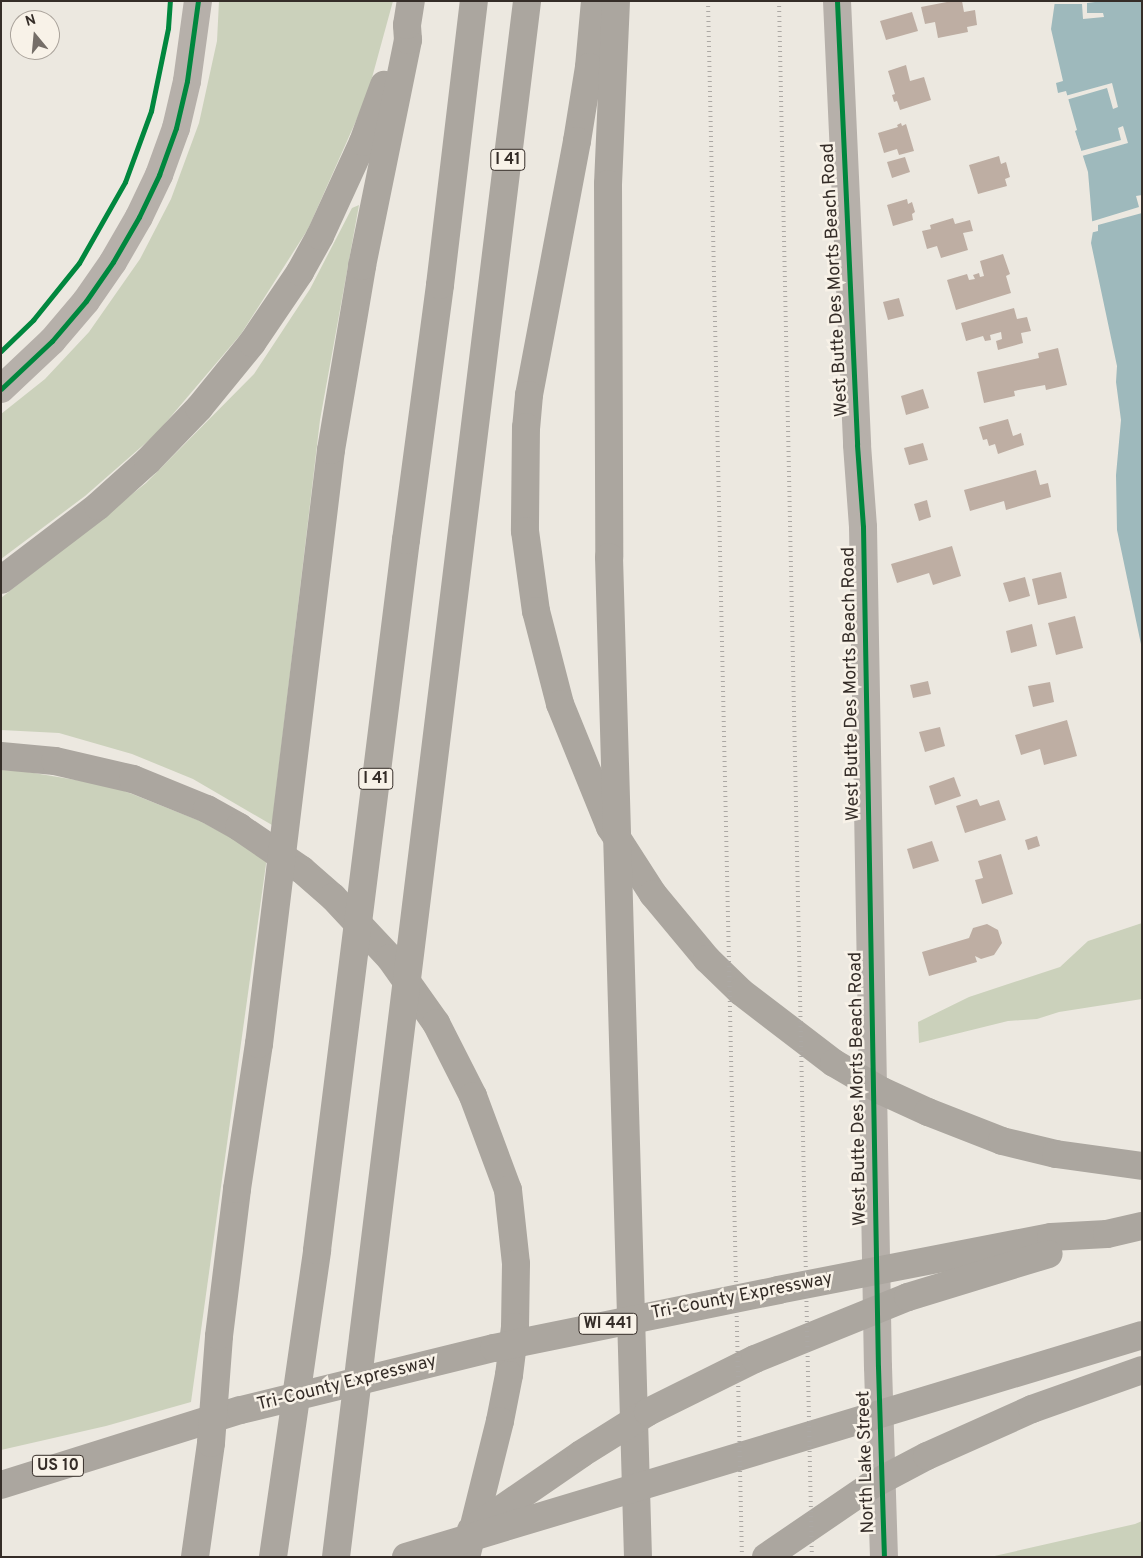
<!DOCTYPE html>
<style>
body{margin:0}
#map{position:relative;width:1143px;height:1558px;overflow:hidden;background:#ece8e0;font-family:Overpass,sans-serif}
div>[style]{position:absolute}
.green>*{inset:0;background:#cbd1bb}
.water>*{inset:0;background:#9eb9bc}
.pier>*{inset:0;background:#ece8e0}
.building>*{inset:0;background:#beaea3}
.secondary>*{height:28px;margin:-14px;padding:0 14px;transform-origin:14px;border-radius:14px;background:#b6b0aa}
.highway>*{height:28px;margin:-14px;padding:0 14px;transform-origin:14px;border-radius:14px;background:#aba69f}
.rail>*{height:4px;margin-top:-2px;transform-origin:0;background:repeating-linear-gradient(90deg,#aca8a4 0 1px,transparent 0 5px)}
.cycleway>*{height:5px;margin:-2.5px;padding:0 2.5px;transform-origin:2.5px;border-radius:2.5px;background:#00873e}
span{translate:-50% -50%;white-space:nowrap;text-align:center;line-height:1.15;-webkit-text-stroke:5px #f8f2e8;paint-order:stroke}
.shield-label span{padding:1px 4px;background:#f8f2e8;border:1px solid;border-radius:4px;-webkit-text-stroke-width:0}
.shield-label{font-size:16px;color:#352d28;font-weight:700}
.street-label{font-size:18px;color:#352d28}
.frame{position:absolute;inset:0;border:2px solid #352d28;pointer-events:none}
.north{position:absolute;left:10px;top:10px;width:50px;height:50px;box-sizing:border-box;background:#f8f2e8;border:1px solid #aaa39b;border-radius:50%;rotate:343deg;font-size:14px;font-weight:700;line-height:20px;text-align:center;color:#352d28}
.north::after{content:'';display:block;margin:auto;width:18px;height:22px;background:#756e68;clip-path:polygon(50% 0,100% 100%,50% 72%,0 100%)}
</style>
<div id="map">
<div class="green">
<i style="clip-path:polygon(219px 1px,393px 1px,367px 96px,308px 229px,241px 334px,156px 434px,85px 496px,1px 559px,1px 414px,45px 379px,89px 332px,140px 259px,171px 199px,199px 123px,217px 41px)"></i>
<i style="clip-path:polygon(359px 205px,320px 420px,272px 825px,193px 779px,132px 754px,59px 733px,1px 730px,1px 598px,146px 483px,254px 374px,310px 289px,352px 208px)"></i>
<i style="clip-path:polygon(1px 770px,22px 771px,112px 786px,200px 821px,267px 857px,191px 1402px,106px 1426px,1px 1450px)"></i>
<i style="clip-path:polygon(1142px 923px,1142px 999px,1059px 1012px,1037px 1019px,1008px 1021px,919px 1043px,918px 1022px,969px 997px,1060px 967px,1088px 941px)"></i>
<i style="clip-path:polygon(1142px 1521px,1142px 1557px,990px 1557px,1135px 1524px)"></i>
</div>
<div class="water">
<i style="clip-path:polygon(1055px 1px,1142px 1px,1142px 649px,1117px 530px,1116px 475px,1121px 420px,1116px 382px,1117px 366px,1091px 243px,1093px 231px,1088px 172px,1075px 131px,1077px 130px,1066px 91px,1058px 93px,1056px 83px,1063px 81px,1051px 29px)"></i>
</div>
<div class="pier">
<i style="clip-path:polygon(1052px 1px,1103px 1px,1087px 3px,1087px 13px,1103px 13px,1104px 17px,1083px 19px,1082px 4px,1052px 4px)"></i>
<i style="clip-path:polygon(1112px 83px,1118px 107px,1113px 109px,1107px 88px,1066px 100px,1065px 96px)"></i>
<i style="clip-path:polygon(1123px 126px,1128px 143px,1082px 156px,1086px 170px,1084px 171px,1072px 131px,1074px 130px,1081px 151px,1121px 140px,1118px 128px)"></i>
<i style="clip-path:polygon(1142px 195px,1142px 213px,1098px 225px,1098px 231px,1090px 233px,1090px 222px,1139px 207px,1136px 196px)"></i>
</div>
<div class="building">
<i style="clip-path:polygon(952px 1px,962px 1px,964px 12px,975px 10px,977px 25px,967px 27px,968px 32px,938px 38px,935px 22px,925px 24px,921px 7px)"></i>
<i style="clip-path:polygon(912px 12px,918px 31px,886px 40px,880px 21px)"></i>
<i style="clip-path:polygon(906px 65px,910px 81px,924px 77px,931px 100px,900px 110px,897px 101px,894px 102px,892px 95px,895px 94px,888px 71px)"></i>
<i style="clip-path:polygon(901px 123px,902px 126px,906px 124px,914px 151px,899px 155px,897px 149px,884px 153px,878px 133px,898px 127px,897px 125px)"></i>
<i style="clip-path:polygon(999px 156px,1001px 164px,1006px 162px,1010px 177px,1005px 179px,1007px 186px,978px 194px,969px 165px)"></i>
<i style="clip-path:polygon(905px 157px,910px 172px,892px 178px,887px 162px)"></i>
<i style="clip-path:polygon(907px 199px,908px 204px,912px 202px,915px 212px,912px 214px,913px 220px,893px 226px,887px 205px)"></i>
<i style="clip-path:polygon(953px 218px,955px 224px,970px 220px,973px 231px,963px 233px,968px 250px,941px 258px,937px 246px,927px 249px,922px 231px,931px 229px,930px 225px)"></i>
<i style="clip-path:polygon(1003px 254px,1010px 274px,1006px 276px,1011px 293px,956px 310px,947px 280px,967px 274px,969px 280px,975px 279px,973px 275px,979px 273px,980px 277px,984px 276px,980px 261px)"></i>
<i style="clip-path:polygon(899px 298px,904px 316px,888px 320px,883px 302px)"></i>
<i style="clip-path:polygon(1014px 308px,1017px 319px,1027px 317px,1031px 331px,1021px 333px,1023px 343px,998px 350px,996px 341px,1002px 339px,1001px 332px,990px 335px,991px 340px,985px 341px,983px 336px,966px 341px,961px 323px)"></i>
<i style="clip-path:polygon(1058px 348px,1067px 385px,1046px 390px,1045px 385px,1014px 391px,1015px 396px,984px 403px,977px 372px,1039px 358px,1038px 353px)"></i>
<i style="clip-path:polygon(923px 389px,929px 408px,906px 415px,901px 396px)"></i>
<i style="clip-path:polygon(1008px 419px,1013px 436px,1021px 433px,1024px 445px,998px 454px,995px 444px,989px 446px,987px 439px,983px 440px,979px 427px)"></i>
<i style="clip-path:polygon(923px 443px,928px 460px,909px 465px,904px 448px)"></i>
<i style="clip-path:polygon(1036px 470px,1040px 485px,1048px 483px,1051px 497px,1006px 510px,1004px 501px,970px 511px,964px 490px)"></i>
<i style="clip-path:polygon(927px 500px,931px 517px,919px 521px,914px 504px)"></i>
<i style="clip-path:polygon(952px 546px,961px 576px,933px 585px,929px 573px,897px 583px,891px 564px)"></i>
<i style="clip-path:polygon(1061px 572px,1067px 598px,1038px 605px,1032px 579px)"></i>
<i style="clip-path:polygon(1025px 577px,1030px 596px,1009px 602px,1003px 583px)"></i>
<i style="clip-path:polygon(1075px 616px,1083px 648px,1056px 655px,1048px 623px)"></i>
<i style="clip-path:polygon(1032px 624px,1037px 646px,1011px 653px,1006px 631px)"></i>
<i style="clip-path:polygon(928px 681px,931px 694px,913px 698px,910px 685px)"></i>
<i style="clip-path:polygon(1050px 682px,1054px 702px,1033px 707px,1028px 686px)"></i>
<i style="clip-path:polygon(1067px 720px,1077px 756px,1044px 765px,1040px 749px,1021px 755px,1015px 735px)"></i>
<i style="clip-path:polygon(940px 727px,945px 746px,925px 752px,919px 732px)"></i>
<i style="clip-path:polygon(954px 777px,961px 796px,935px 805px,929px 786px)"></i>
<i style="clip-path:polygon(977px 799px,980px 806px,999px 800px,1006px 820px,965px 833px,956px 806px)"></i>
<i style="clip-path:polygon(1037px 836px,1040px 846px,1028px 850px,1025px 840px)"></i>
<i style="clip-path:polygon(932px 841px,939px 861px,913px 869px,907px 849px)"></i>
<i style="clip-path:polygon(1001px 854px,1013px 894px,982px 904px,975px 880px,983px 878px,978px 861px)"></i>
<i style="clip-path:polygon(987px 924px,998px 930px,1002px 943px,994px 955px,981px 959px,975px 956px,977px 962px,929px 976px,922px 952px,969px 938px,973px 928px)"></i>
</div>
<div class="secondary">
<i style="left:837px;top:1px;width:444px;rotate:87.4deg"></i>
<i style="left:857px;top:445px;width:82px;rotate:85.8deg"></i>
<i style="left:863px;top:527px;width:840px;rotate:88.98deg"></i>
<i style="left:878px;top:1367px;width:190px;rotate:88.2deg"></i>
<i style="left:1px;top:389px;width:70px;rotate:-43.3deg"></i>
<i style="left:52px;top:341px;width:52px;rotate:-49.6deg"></i>
<i style="left:86px;top:301px;width:47px;rotate:-55.3deg"></i>
<i style="left:113px;top:262px;width:52px;rotate:-60deg"></i>
<i style="left:139px;top:217px;width:47px;rotate:-64.5deg"></i>
<i style="left:159px;top:175px;width:50px;rotate:-70.1deg"></i>
<i style="left:176px;top:128px;width:48px;rotate:-76.8deg"></i>
<i style="left:187px;top:81px;width:81px;rotate:-82.2deg"></i>
</div>
<div class="highway">
<i style="left:595px;top:1px;width:66px;rotate:95.2deg"></i>
<i style="left:589px;top:67px;width:75px;rotate:99.2deg"></i>
<i style="left:577px;top:141px;width:258px;rotate:100.7deg"></i>
<i style="left:529px;top:395px;width:32px;rotate:95deg"></i>
<i style="left:526px;top:427px;width:104px;rotate:90.6deg"></i>
<i style="left:525px;top:531px;width:81px;rotate:82.2deg"></i>
<i style="left:536px;top:611px;width:96px;rotate:75.5deg"></i>
<i style="left:560px;top:704px;width:133px;rotate:67.9deg"></i>
<i style="left:610px;top:827px;width:80px;rotate:57.3deg"></i>
<i style="left:653px;top:894px;width:85px;rotate:50.3deg"></i>
<i style="left:707px;top:959px;width:47px;rotate:44.1deg"></i>
<i style="left:741px;top:992px;width:117px;rotate:37.4deg"></i>
<i style="left:834px;top:1063px;width:56px;rotate:30.3deg"></i>
<i style="left:882px;top:1091px;width:51px;rotate:24.5deg"></i>
<i style="left:928px;top:1112px;width:79px;rotate:21.4deg"></i>
<i style="left:1002px;top:1141px;width:56px;rotate:13.5deg"></i>
<i style="left:1056px;top:1154px;width:87px;rotate:7.9deg"></i>
<i style="left:616px;top:1px;width:183px;rotate:92.5deg"></i>
<i style="left:608px;top:184px;width:373px;rotate:89.8deg"></i>
<i style="left:609px;top:557px;width:1000px;rotate:88.34deg"></i>
<i style="left:1px;top:580px;width:122px;rotate:-37.3deg"></i>
<i style="left:98px;top:506px;width:67px;rotate:-42deg"></i>
<i style="left:148px;top:461px;width:74px;rotate:-46.1deg"></i>
<i style="left:199px;top:408px;width:84px;rotate:-50.8deg"></i>
<i style="left:252px;top:343px;width:86px;rotate:-55.9deg"></i>
<i style="left:300px;top:272px;width:41px;rotate:-60.9deg"></i>
<i style="left:320px;top:236px;width:103px;rotate:-65.4deg"></i>
<i style="left:363px;top:142px;width:61px;rotate:-69.8deg"></i>
<i style="left:1px;top:756px;width:54px;rotate:5.3deg"></i>
<i style="left:55px;top:761px;width:80px;rotate:13deg"></i>
<i style="left:133px;top:779px;width:80px;rotate:22.1deg"></i>
<i style="left:207px;top:809px;width:37px;rotate:29deg"></i>
<i style="left:239px;top:827px;width:76px;rotate:34.3deg"></i>
<i style="left:302px;top:870px;width:41px;rotate:41.1deg"></i>
<i style="left:333px;top:897px;width:83px;rotate:46.9deg"></i>
<i style="left:390px;top:958px;width:80px;rotate:54.7deg"></i>
<i style="left:436px;top:1023px;width:82px;rotate:63.1deg"></i>
<i style="left:473px;top:1096px;width:100px;rotate:69.6deg"></i>
<i style="left:508px;top:1190px;width:74px;rotate:83.8deg"></i>
<i style="left:516px;top:1264px;width:63px;rotate:90.9deg"></i>
<i style="left:515px;top:1327px;width:48px;rotate:97.1deg"></i>
<i style="left:509px;top:1375px;width:47px;rotate:101.1deg"></i>
<i style="left:500px;top:1421px;width:140px;rotate:104deg"></i>
<i style="left:1px;top:1485px;width:251px;rotate:-17.4deg"></i>
<i style="left:241px;top:1410px;width:260px;rotate:-13.8deg"></i>
<i style="left:494px;top:1348px;width:290px;rotate:-11.5deg"></i>
<i style="left:778px;top:1290px;width:278px;rotate:-11deg"></i>
<i style="left:1051px;top:1237px;width:56px;rotate:-3.1deg"></i>
<i style="left:1107px;top:1234px;width:36px;rotate:-13deg"></i>
<i style="left:471px;top:1530px;width:134px;rotate:-34.6deg"></i>
<i style="left:581px;top:1454px;width:79px;rotate:-32.1deg"></i>
<i style="left:648px;top:1412px;width:119px;rotate:-26.4deg"></i>
<i style="left:755px;top:1359px;width:165px;rotate:-22.1deg"></i>
<i style="left:908px;top:1297px;width:147px;rotate:-17deg"></i>
<i style="left:195px;top:1557px;width:115px;rotate:-82deg"></i>
<i style="left:211px;top:1443px;width:107px;rotate:-85.7deg"></i>
<i style="left:219px;top:1336px;width:148px;rotate:-83deg"></i>
<i style="left:237px;top:1189px;width:147px;rotate:-81.4deg"></i>
<i style="left:259px;top:1044px;width:598px;rotate:-83.09deg"></i>
<i style="left:331px;top:450px;width:187px;rotate:-80.4deg"></i>
<i style="left:362px;top:266px;width:231px;rotate:-78.5deg"></i>
<i style="left:408px;top:40px;width:15px;rotate:-94deg"></i>
<i style="left:407px;top:25px;width:24px;rotate:-81deg"></i>
<i style="left:273px;top:1557px;width:310px;rotate:-81.8deg"></i>
<i style="left:317px;top:1250px;width:716px;rotate:-82.86deg"></i>
<i style="left:406px;top:540px;width:257px;rotate:-82.4deg"></i>
<i style="left:440px;top:285px;width:286px;rotate:-83.2deg"></i>
<i style="left:336px;top:1557px;width:1568px;rotate:-83deg"></i>
<i style="left:406px;top:1557px;width:769px;rotate:-16.78deg"></i>
<i style="left:766px;top:1557px;width:126px;rotate:-34.3deg"></i>
<i style="left:870px;top:1486px;width:64px;rotate:-27.8deg"></i>
<i style="left:927px;top:1456px;width:115px;rotate:-24.1deg"></i>
<i style="left:1032px;top:1409px;width:117px;rotate:-19.5deg"></i>
</div>
<div class="rail">
<i style="left:708px;top:1px;width:1556px;rotate:88.75deg"></i>
<i style="left:779px;top:1px;width:1556px;rotate:88.79deg"></i>
</div>
<div class="cycleway">
<i style="left:837px;top:1px;width:444px;rotate:87.4deg"></i>
<i style="left:857px;top:445px;width:82px;rotate:85.8deg"></i>
<i style="left:863px;top:527px;width:840px;rotate:88.98deg"></i>
<i style="left:878px;top:1367px;width:190px;rotate:88.2deg"></i>
<i style="left:1px;top:351px;width:45px;rotate:-44.1deg"></i>
<i style="left:33px;top:320px;width:73px;rotate:-51.1deg"></i>
<i style="left:79px;top:263px;width:93px;rotate:-60.4deg"></i>
<i style="left:125px;top:182px;width:76px;rotate:-69.9deg"></i>
<i style="left:151px;top:111px;width:85px;rotate:-78.4deg"></i>
<i style="left:168px;top:28px;width:27px;rotate:-86deg"></i>
<i style="left:1px;top:389px;width:70px;rotate:-43.3deg"></i>
<i style="left:52px;top:341px;width:52px;rotate:-49.6deg"></i>
<i style="left:86px;top:301px;width:47px;rotate:-55.3deg"></i>
<i style="left:113px;top:262px;width:52px;rotate:-60deg"></i>
<i style="left:139px;top:217px;width:47px;rotate:-64.5deg"></i>
<i style="left:159px;top:175px;width:50px;rotate:-70.1deg"></i>
<i style="left:176px;top:128px;width:48px;rotate:-76.8deg"></i>
<i style="left:187px;top:81px;width:81px;rotate:-82.2deg"></i>
</div>
<div class="shield-label">
<span style="left:508px;top:160px">I 41</span>
<span style="left:376px;top:779px">I 41</span>
<span style="left:608px;top:1324px">WI 441</span>
<span style="left:58px;top:1466px">US 10</span>
</div>
<div class="street-label">
<span style="left:836px;top:280px;rotate:-93deg">West Butte Des Morts Beach Road</span>
<span style="left:852px;top:684px;rotate:-91deg">West Butte Des Morts Beach Road</span>
<span style="left:859px;top:1089px;rotate:-91deg">West Butte Des Morts Beach Road</span>
<span style="left:742px;top:1297px;rotate:-11deg">Tri-County Expressway</span>
<span style="left:347px;top:1384px;rotate:-14deg">Tri-County Expressway</span>
<span style="left:867px;top:1462px;rotate:-92deg">North Lake Street</span>
</div>
<div class="frame"></div>
<div class="north">N</div>
</div>
